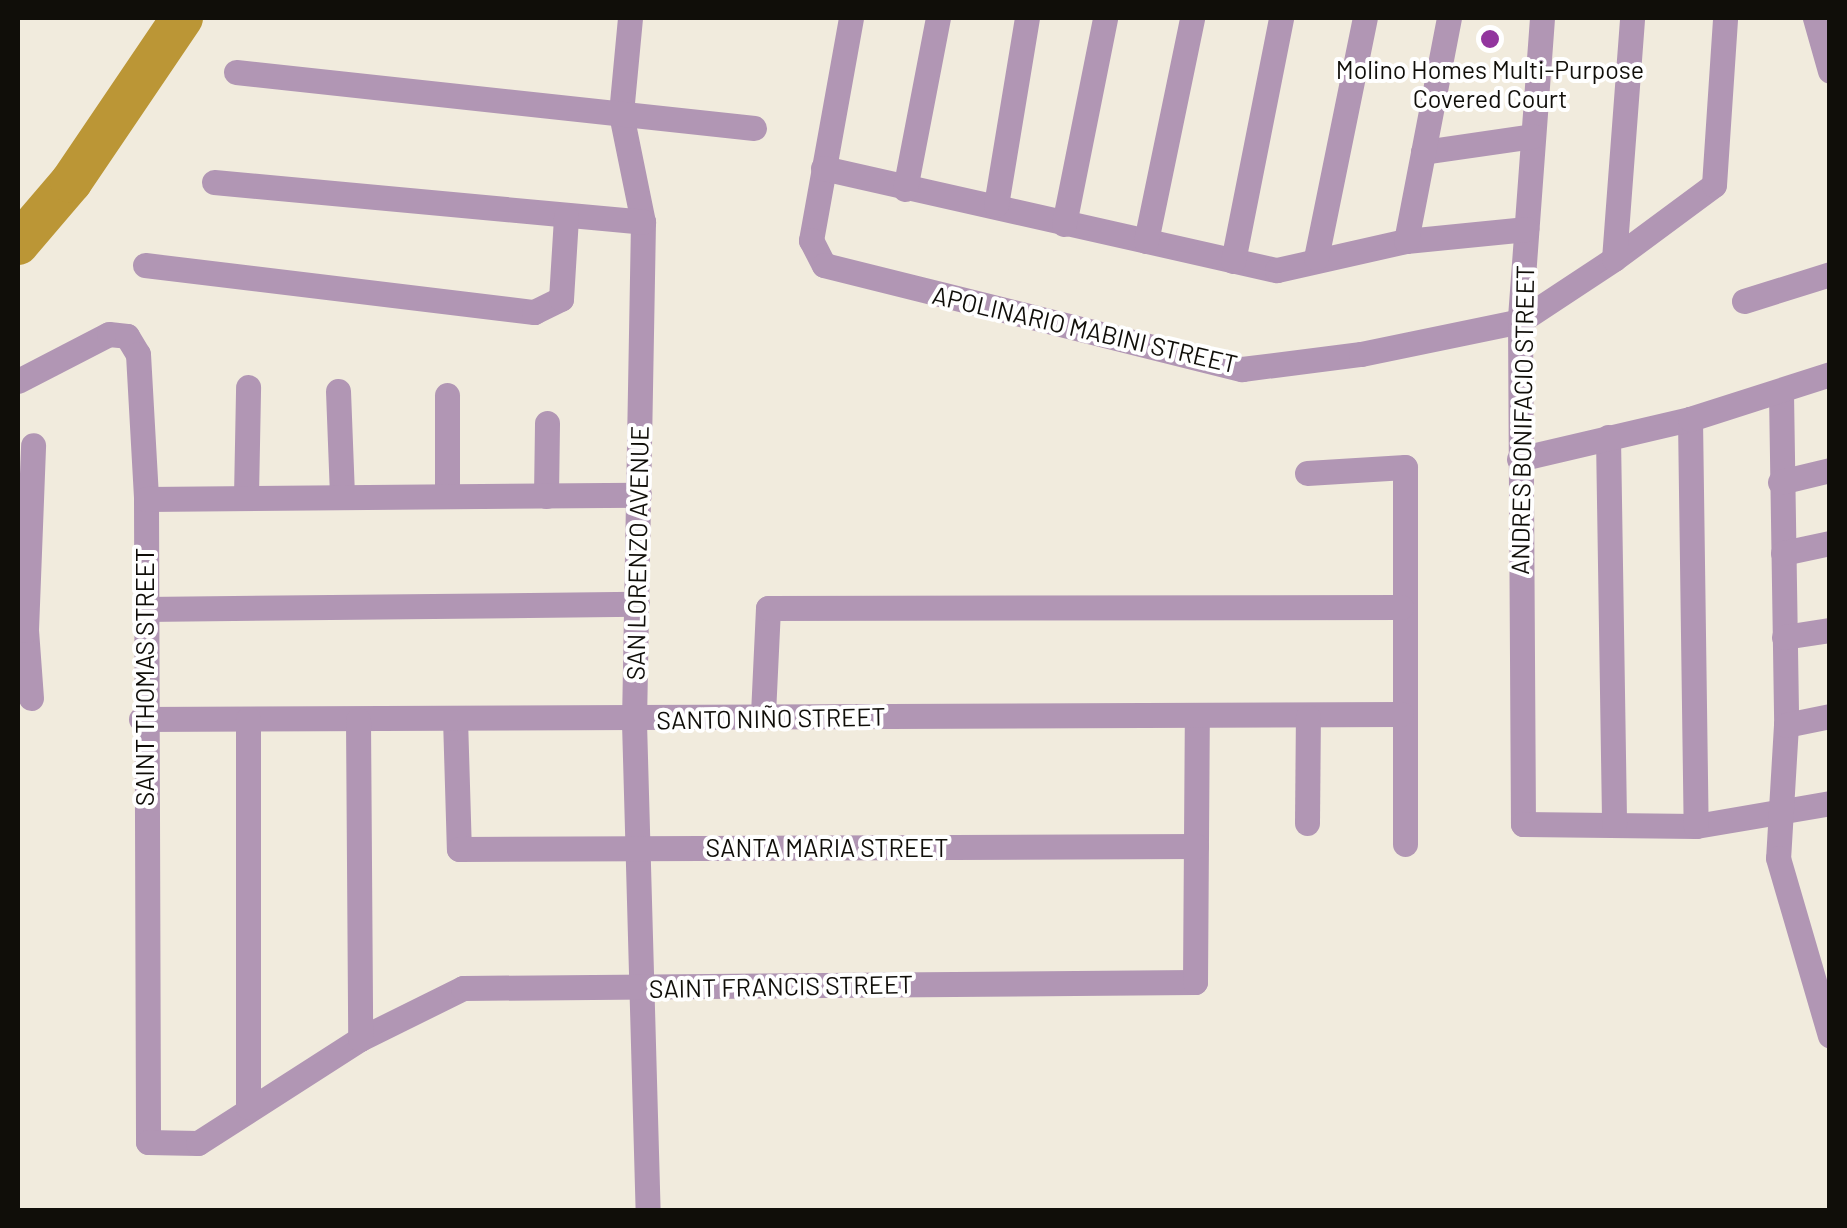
<!DOCTYPE html>
<meta charset="utf-8">
<style>
body{margin:0}
#map{position:relative;width:1847px;height:1228px;overflow:hidden;background:#f1ebdd;font-family:Barlow,sans-serif}
div>[style]{position:absolute}
.river>*{height:42px;margin:-21px;padding:0 21px;transform-origin:21px;border-radius:21px;background:#bb9636}
.minor>*{height:25px;margin:-12.5px;padding:0 12.5px;transform-origin:12.5px;border-radius:12.5px;background:#b196b4}
.dots>*{width:28px;height:28px;translate:-50% -50%;box-sizing:border-box;border:5px solid #fff;border-radius:50%}
span{translate:-50% -50%;white-space:nowrap;text-align:center;line-height:1.15;-webkit-text-stroke:8px #fff;paint-order:stroke}
.poi-label{font-size:25px;color:#100e09}
.street-label{font-size:25px;color:#100e09}
.frame{position:absolute;inset:0;border:20px solid #100e09;pointer-events:none}
</style>
<div id="map">
<div class="river">
<i style="left:18px;top:244px;width:82px;rotate:-49.5deg"></i>
<i style="left:71px;top:182px;width:198px;rotate:-55.9deg"></i>
</div>
<div class="minor">
<i style="left:630px;top:18px;width:96px;rotate:95.4deg"></i>
<i style="left:621px;top:114px;width:110px;rotate:78.5deg"></i>
<i style="left:643px;top:222px;width:500px;rotate:91.03deg"></i>
<i style="left:634px;top:722px;width:488px;rotate:88.4deg"></i>
<i style="left:851px;top:18px;width:226px;rotate:100.2deg"></i>
<i style="left:811px;top:240px;width:28px;rotate:63deg"></i>
<i style="left:824px;top:265px;width:431px;rotate:14deg"></i>
<i style="left:1242px;top:369px;width:120px;rotate:-7.2deg"></i>
<i style="left:1361px;top:354px;width:162px;rotate:-11.7deg"></i>
<i style="left:1520px;top:321px;width:113px;rotate:-33.4deg"></i>
<i style="left:1614px;top:259px;width:124px;rotate:-36.5deg"></i>
<i style="left:1714px;top:185px;width:167px;rotate:-86.2deg"></i>
<i style="left:1542px;top:18px;width:304px;rotate:94.2deg"></i>
<i style="left:1520px;top:321px;width:503px;rotate:89.66deg"></i>
<i style="left:1523px;top:824px;width:173px;rotate:0.7deg"></i>
<i style="left:1696px;top:826px;width:136px;rotate:-9.7deg"></i>
<i style="left:1815px;top:18px;width:55px;rotate:74.2deg"></i>
<i style="left:236px;top:72px;width:521px;rotate:6.17deg"></i>
<i style="left:1423px;top:152px;width:111px;rotate:-8.3deg"></i>
<i style="left:823px;top:168px;width:465px;rotate:12.7deg"></i>
<i style="left:1277px;top:270px;width:132px;rotate:-12.7deg"></i>
<i style="left:1406px;top:241px;width:121px;rotate:-5.7deg"></i>
<i style="left:214px;top:182px;width:431px;rotate:5.3deg"></i>
<i style="left:905px;top:189px;width:174px;rotate:-79.1deg"></i>
<i style="left:996px;top:205px;width:190px;rotate:-80.6deg"></i>
<i style="left:1064px;top:224px;width:210px;rotate:-78.7deg"></i>
<i style="left:1146px;top:241px;width:228px;rotate:-78.3deg"></i>
<i style="left:1406px;top:241px;width:227px;rotate:-79.1deg"></i>
<i style="left:1316px;top:258px;width:245px;rotate:-78.5deg"></i>
<i style="left:1614px;top:259px;width:242px;rotate:-85.7deg"></i>
<i style="left:1233px;top:261px;width:248px;rotate:-78.8deg"></i>
<i style="left:145px;top:265px;width:392px;rotate:6.9deg"></i>
<i style="left:534px;top:312px;width:30px;rotate:-26deg"></i>
<i style="left:561px;top:299px;width:82px;rotate:-86.5deg"></i>
<i style="left:1744px;top:301px;width:90px;rotate:-17.4deg"></i>
<i style="left:18px;top:381px;width:102px;rotate:-27.3deg"></i>
<i style="left:109px;top:334px;width:18px;rotate:6deg"></i>
<i style="left:127px;top:336px;width:21px;rotate:59deg"></i>
<i style="left:138px;top:354px;width:145px;rotate:86.8deg"></i>
<i style="left:146px;top:499px;width:643px;rotate:89.82deg"></i>
<i style="left:148px;top:1142px;width:50px;rotate:1.1deg"></i>
<i style="left:198px;top:1143px;width:193px;rotate:-32.7deg"></i>
<i style="left:360px;top:1039px;width:115px;rotate:-26.3deg"></i>
<i style="left:463px;top:988px;width:732px;rotate:-0.47deg"></i>
<i style="left:1195px;top:982px;width:263px;rotate:-89.6deg"></i>
<i style="left:338px;top:391px;width:105px;rotate:87.8deg"></i>
<i style="left:1781px;top:393px;width:332px;rotate:89.1deg"></i>
<i style="left:1786px;top:725px;width:133px;rotate:93.4deg"></i>
<i style="left:1778px;top:858px;width:185px;rotate:73.7deg"></i>
<i style="left:1690px;top:419px;width:407px;rotate:89.2deg"></i>
<i style="left:1608px;top:437px;width:387px;rotate:89.1deg"></i>
<i style="left:1519px;top:459px;width:176px;rotate:-13.2deg"></i>
<i style="left:1690px;top:419px;width:147px;rotate:-17.8deg"></i>
<i style="left:1307px;top:473px;width:98px;rotate:-3.5deg"></i>
<i style="left:1405px;top:467px;width:377px;rotate:90deg"></i>
<i style="left:1780px;top:482px;width:51px;rotate:-13.5deg"></i>
<i style="left:246px;top:496px;width:109px;rotate:-88.9deg"></i>
<i style="left:447px;top:496px;width:101px;rotate:-90deg"></i>
<i style="left:546px;top:496px;width:73px;rotate:-89.2deg"></i>
<i style="left:146px;top:499px;width:493px;rotate:-0.5deg"></i>
<i style="left:1783px;top:553px;width:48px;rotate:-12deg"></i>
<i style="left:144px;top:609px;width:493px;rotate:-0.6deg"></i>
<i style="left:1784px;top:637px;width:47px;rotate:-8.7deg"></i>
<i style="left:31px;top:698px;width:68px;rotate:-94.2deg"></i>
<i style="left:26px;top:630px;width:185px;rotate:-87.8deg"></i>
<i style="left:763px;top:714px;width:106px;rotate:-87.3deg"></i>
<i style="left:768px;top:608px;width:633px;rotate:-0.09deg"></i>
<i style="left:455px;top:718px;width:131px;rotate:88.3deg"></i>
<i style="left:459px;top:849px;width:737px;rotate:-0.23deg"></i>
<i style="left:141px;top:719px;width:1260px;rotate:-0.23deg"></i>
<i style="left:248px;top:719px;width:388px;rotate:90deg"></i>
<i style="left:358px;top:720px;width:319px;rotate:89.6deg"></i>
<i style="left:1786px;top:725px;width:45px;rotate:-11.6deg"></i>
<i style="left:1307px;top:823px;width:106px;rotate:-89.5deg"></i>
</div>
<div class="dots">
<i style="left:1490px;top:39px;background:#92359e"></i>
</div>
<div class="poi-label">
<span style="left:1490px;top:84px">Molino Homes Multi-Purpose<br>Covered Court</span>
</div>
<div class="street-label">
<span style="left:1085px;top:329px;rotate:13deg">APOLINARIO MABINI STREET</span>
<span style="left:1522px;top:420px;rotate:-89deg">ANDRES BONIFACIO STREET</span>
<span style="left:637px;top:553px;rotate:-89deg">SAN LORENZO AVENUE</span>
<span style="left:144px;top:677px;rotate:-90deg">SAINT THOMAS STREET</span>
<span style="left:771px;top:718px;rotate:-1deg">SANTO NIÑO STREET</span>
<span style="left:827px;top:847px">SANTA MARIA STREET</span>
<span style="left:781px;top:986px;rotate:-1deg">SAINT FRANCIS STREET</span>
</div>
<div class="frame"></div>
</div>
